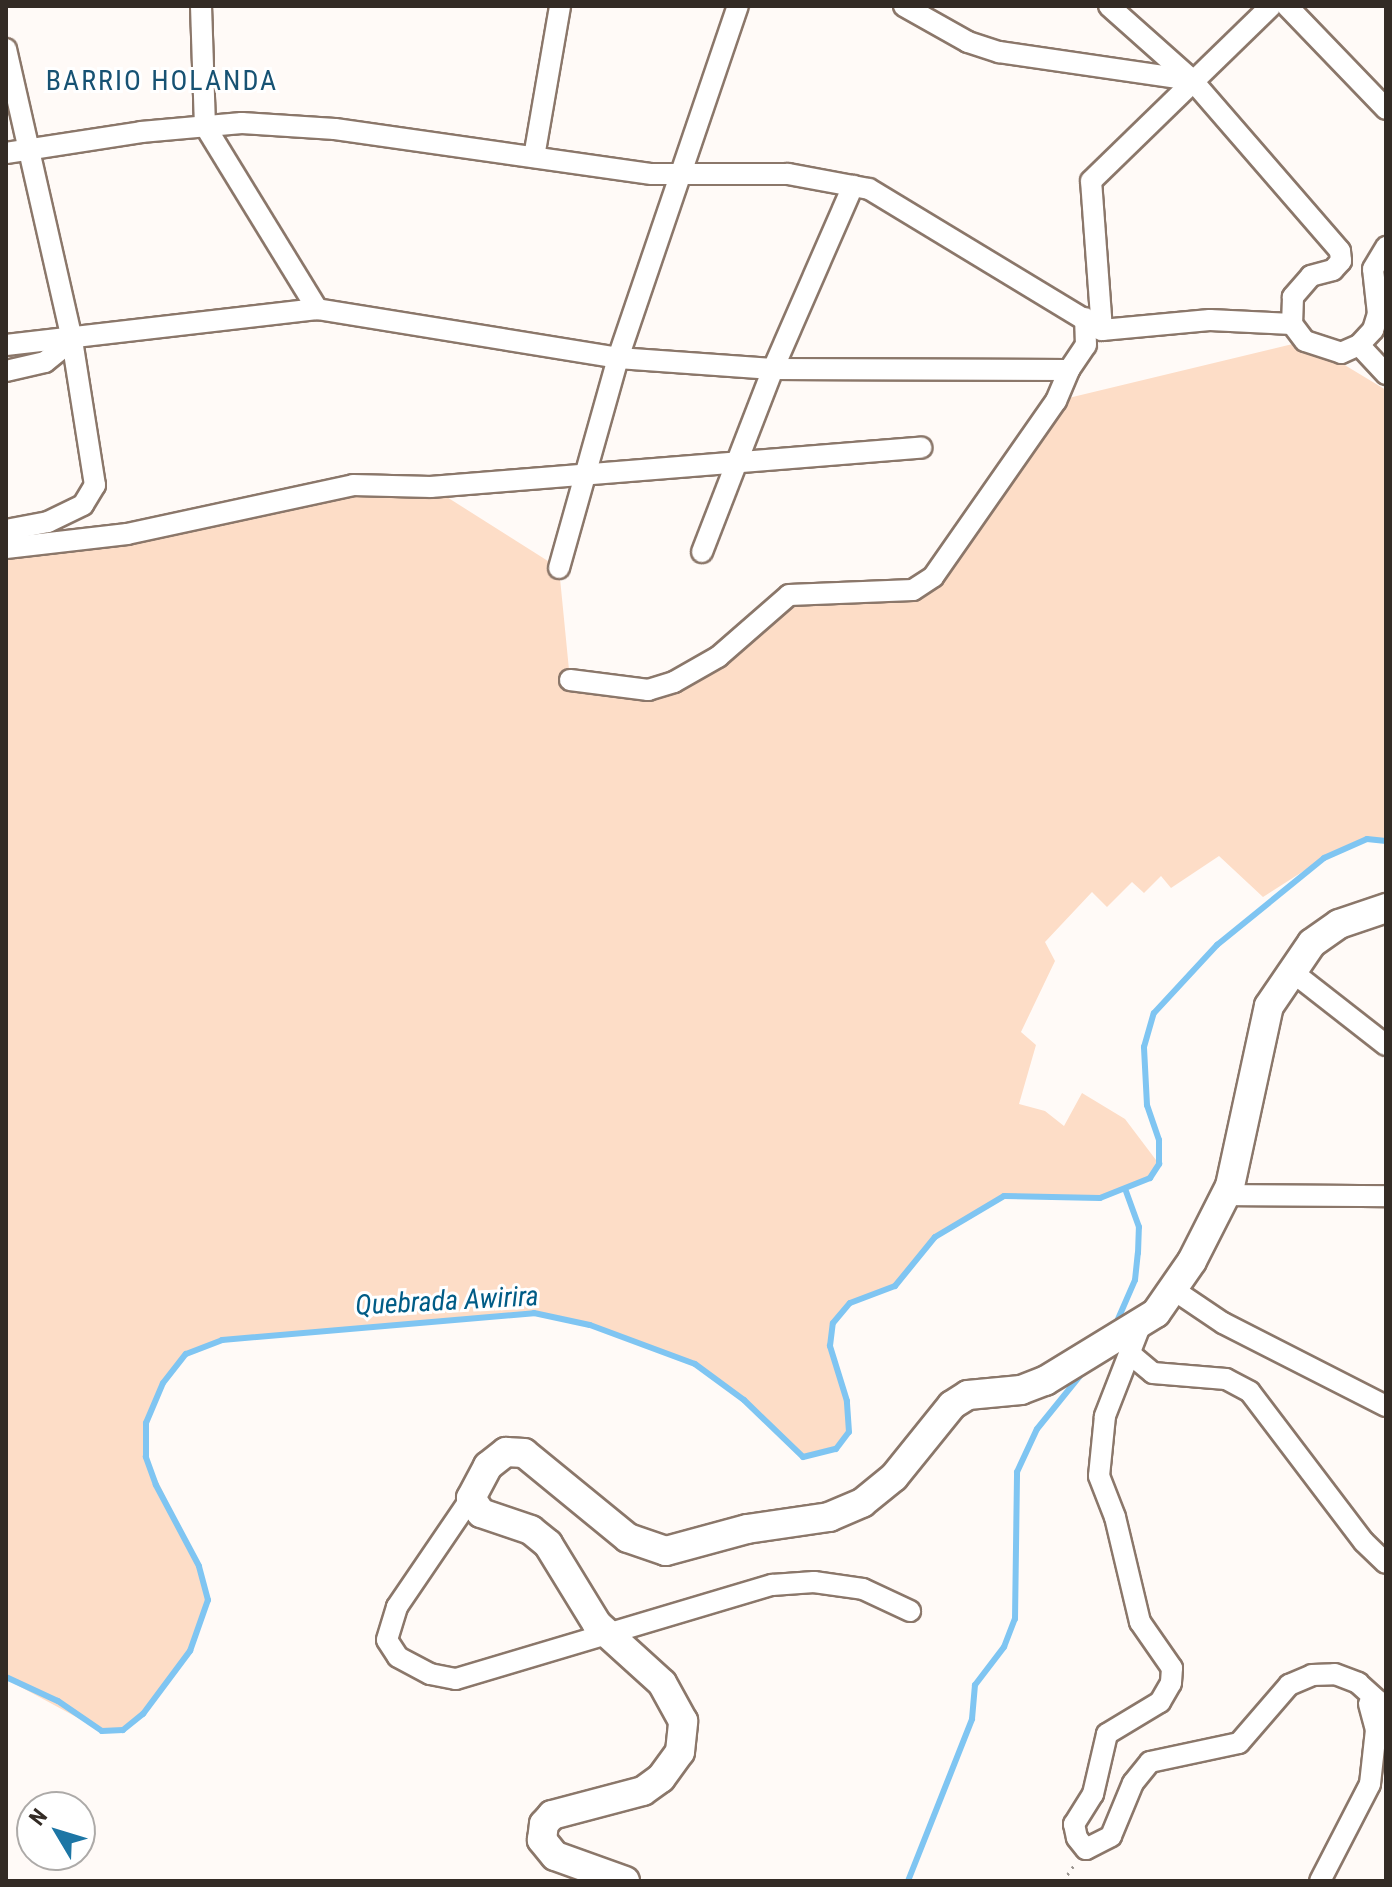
<!DOCTYPE html>
<style>
body{margin:0}
#map{position:relative;width:1392px;height:1887px;overflow:hidden;background:#fffaf7;font-family:"Roboto Condensed",sans-serif}
div>[style]{position:absolute}
.green>*{inset:0;background:#fdddc7}
.stream>*{height:6px;margin:-3px;padding:0 3px;transform-origin:3px;border-radius:3px;background:#7fc5f2}
.path>*{height:3px;margin-top:-1.5px;transform-origin:0;background:repeating-linear-gradient(90deg,#9c9691 0 2px,transparent 0 8px)}
.roads{filter:drop-shadow(2px 0 #8b776a) drop-shadow(-2px 0 #8b776a) drop-shadow(0 2px #8b776a) drop-shadow(0 -2px #8b776a)}
.street>*{height:20px;margin:-10px;padding:0 10px;transform-origin:10px;border-radius:10px;background:#fff}
.secondary>*{height:28px;margin:-14px;padding:0 14px;transform-origin:14px;border-radius:14px;background:#fff}
span{translate:-50% -50%;white-space:nowrap;text-align:center;line-height:1.15;-webkit-text-stroke:6px #fff;paint-order:stroke}
.neighbourhood-label{font-size:28px;color:#175273;letter-spacing:2px}
.water-label{font-size:28px;color:#005c86;font-style:italic}
.frame{position:absolute;inset:0;border:8px solid #332b25;pointer-events:none}
.north{position:absolute;left:16px;top:1791px;width:80px;height:80px;box-sizing:border-box;background:#fff;border:2px solid #adaaa8;border-radius:50%;rotate:308deg;font-size:22px;font-weight:700;line-height:32px;text-align:center;color:#332b25}
.north::after{content:'';display:block;margin:auto;width:28px;height:36px;background:#1d76a5;clip-path:polygon(50% 0,100% 100%,50% 72%,0 100%)}
</style>
<div id="map">
<div class="green">
<i style="clip-path:polygon(1305px 341px,1386px 390px,1386px 840px,1367px 839px,1324px 858px,1263px 897px,1219px 856px,1171px 888px,1161px 876px,1144px 893px,1132px 882px,1107px 907px,1092px 892px,1045px 942px,1055px 961px,1021px 1032px,1036px 1045px,1019px 1104px,1045px 1111px,1064px 1126px,1082px 1093px,1125px 1119px,1159px 1164px,1150px 1178px,1100px 1198px,1003px 1196px,935px 1237px,895px 1286px,850px 1303px,833px 1323px,830px 1346px,847px 1401px,849px 1432px,836px 1449px,803px 1457px,744px 1400px,695px 1364px,590px 1325px,534px 1313px,222px 1340px,186px 1354px,163px 1383px,146px 1423px,146px 1457px,199px 1566px,208px 1600px,190px 1651px,143px 1714px,123px 1730px,102px 1731px,6px 1679px,6px 548px,353px 485px,431px 487px,559px 568px,570px 680px,674px 682px,773px 605px,913px 590px,1056px 401px)"></i>
</div>
<div class="stream">
<i style="left:1115px;top:1326px;width:50px;rotate:-66.5deg"></i>
<i style="left:1135px;top:1280px;width:27px;rotate:-84deg"></i>
<i style="left:1138px;top:1253px;width:26px;rotate:-88deg"></i>
<i style="left:1139px;top:1227px;width:38px;rotate:-110deg"></i>
<i style="left:6px;top:1677px;width:57px;rotate:24.8deg"></i>
<i style="left:58px;top:1701px;width:53px;rotate:34.3deg"></i>
<i style="left:102px;top:1731px;width:21px;rotate:-3deg"></i>
<i style="left:123px;top:1730px;width:26px;rotate:-39deg"></i>
<i style="left:143px;top:1714px;width:79px;rotate:-53.3deg"></i>
<i style="left:190px;top:1651px;width:54px;rotate:-70.6deg"></i>
<i style="left:208px;top:1600px;width:35px;rotate:-105deg"></i>
<i style="left:199px;top:1566px;width:92px;rotate:-118deg"></i>
<i style="left:156px;top:1485px;width:30px;rotate:-110deg"></i>
<i style="left:146px;top:1457px;width:34px;rotate:-90deg"></i>
<i style="left:146px;top:1423px;width:43px;rotate:-67deg"></i>
<i style="left:163px;top:1383px;width:37px;rotate:-52deg"></i>
<i style="left:186px;top:1354px;width:39px;rotate:-21deg"></i>
<i style="left:222px;top:1340px;width:313px;rotate:-4.9deg"></i>
<i style="left:534px;top:1313px;width:57px;rotate:12.1deg"></i>
<i style="left:590px;top:1325px;width:112px;rotate:20.4deg"></i>
<i style="left:695px;top:1364px;width:61px;rotate:36.3deg"></i>
<i style="left:744px;top:1400px;width:82px;rotate:44deg"></i>
<i style="left:803px;top:1457px;width:34px;rotate:-14deg"></i>
<i style="left:836px;top:1449px;width:21px;rotate:-53deg"></i>
<i style="left:849px;top:1432px;width:31px;rotate:-94deg"></i>
<i style="left:847px;top:1401px;width:58px;rotate:-107.2deg"></i>
<i style="left:830px;top:1346px;width:23px;rotate:-83deg"></i>
<i style="left:833px;top:1323px;width:26px;rotate:-50deg"></i>
<i style="left:850px;top:1303px;width:48px;rotate:-20.7deg"></i>
<i style="left:895px;top:1286px;width:63px;rotate:-50.8deg"></i>
<i style="left:935px;top:1237px;width:80px;rotate:-30.7deg"></i>
<i style="left:1004px;top:1196px;width:96px;rotate:1.2deg"></i>
<i style="left:1100px;top:1198px;width:54px;rotate:-21.8deg"></i>
<i style="left:1150px;top:1178px;width:17px;rotate:-57deg"></i>
<i style="left:1159px;top:1164px;width:24px;rotate:-90deg"></i>
<i style="left:1159px;top:1140px;width:37px;rotate:-109deg"></i>
<i style="left:1147px;top:1105px;width:58px;rotate:-93deg"></i>
<i style="left:1144px;top:1047px;width:35px;rotate:-74deg"></i>
<i style="left:1154px;top:1013px;width:93px;rotate:-47.2deg"></i>
<i style="left:1217px;top:945px;width:138px;rotate:-39.1deg"></i>
<i style="left:1324px;top:858px;width:47px;rotate:-23.8deg"></i>
<i style="left:1367px;top:839px;width:19px;rotate:6deg"></i>
<i style="left:908px;top:1881px;width:174px;rotate:-68.4deg"></i>
<i style="left:972px;top:1719px;width:34px;rotate:-85deg"></i>
<i style="left:975px;top:1685px;width:48px;rotate:-52.7deg"></i>
<i style="left:1004px;top:1647px;width:30px;rotate:-69deg"></i>
<i style="left:1015px;top:1619px;width:147px;rotate:-89.2deg"></i>
<i style="left:1017px;top:1472px;width:47px;rotate:-65.1deg"></i>
<i style="left:1037px;top:1429px;width:75px;rotate:-51deg"></i>
</div>
<div class="path">
<i style="left:1063px;top:1881px;width:19px;rotate:-55deg"></i>
</div>
<div class="roads">
<div class="street">
<i style="left:201px;top:6px;width:120px;rotate:88.1deg"></i>
<i style="left:205px;top:126px;width:215px;rotate:58.5deg"></i>
<i style="left:904px;top:6px;width:73px;rotate:29.4deg"></i>
<i style="left:968px;top:42px;width:33px;rotate:18deg"></i>
<i style="left:999px;top:52px;width:195px;rotate:8.3deg"></i>
<i style="left:1109px;top:6px;width:111px;rotate:41.7deg"></i>
<i style="left:1192px;top:80px;width:226px;rotate:49.1deg"></i>
<i style="left:1340px;top:251px;width:10px;rotate:84deg"></i>
<i style="left:1341px;top:261px;width:12px;rotate:132deg"></i>
<i style="left:1333px;top:270px;width:23px;rotate:165deg"></i>
<i style="left:1311px;top:276px;width:28px;rotate:131deg"></i>
<i style="left:1293px;top:297px;width:27px;rotate:92deg"></i>
<i style="left:1292px;top:324px;width:21px;rotate:53deg"></i>
<i style="left:1305px;top:341px;width:38px;rotate:18deg"></i>
<i style="left:1341px;top:353px;width:20px;rotate:-24deg"></i>
<i style="left:1359px;top:345px;width:21px;rotate:-47deg"></i>
<i style="left:1373px;top:330px;width:17px;rotate:-73deg"></i>
<i style="left:1378px;top:314px;width:45px;rotate:-96.3deg"></i>
<i style="left:1373px;top:269px;width:26px;rotate:-59deg"></i>
<i style="left:1287px;top:6px;width:143px;rotate:46.1deg"></i>
<i style="left:6px;top:49px;width:298px;rotate:77.2deg"></i>
<i style="left:72px;top:340px;width:147px;rotate:81deg"></i>
<i style="left:95px;top:485px;width:23px;rotate:121deg"></i>
<i style="left:83px;top:505px;width:39px;rotate:154deg"></i>
<i style="left:48px;top:522px;width:43px;rotate:169.2deg"></i>
<i style="left:6px;top:153px;width:137px;rotate:-8.8deg"></i>
<i style="left:141px;top:132px;width:101px;rotate:-5.1deg"></i>
<i style="left:242px;top:123px;width:93px;rotate:3.7deg"></i>
<i style="left:335px;top:129px;width:320px;rotate:8.1deg"></i>
<i style="left:652px;top:174px;width:136px"></i>
<i style="left:788px;top:174px;width:82px;rotate:10.5deg"></i>
<i style="left:869px;top:189px;width:272px;rotate:31.2deg"></i>
<i style="left:1102px;top:330px;width:108px;rotate:-5.3deg"></i>
<i style="left:1210px;top:320px;width:82px;rotate:2.8deg"></i>
<i style="left:534px;top:157px;width:153px;rotate:-80.2deg"></i>
<i style="left:1102px;top:330px;width:149px;rotate:-94.2deg"></i>
<i style="left:1091px;top:181px;width:251px;rotate:-44.2deg"></i>
<i style="left:6px;top:345px;width:313px;rotate:-6.6deg"></i>
<i style="left:317px;top:309px;width:305px;rotate:9.2deg"></i>
<i style="left:618px;top:358px;width:155px;rotate:4.1deg"></i>
<i style="left:773px;top:369px;width:296px;rotate:0.2deg"></i>
<i style="left:1069px;top:370px;width:30px;rotate:-56deg"></i>
<i style="left:1086px;top:345px;width:27px;rotate:-92deg"></i>
<i style="left:1359px;top:345px;width:40px;rotate:47deg"></i>
<i style="left:6px;top:371px;width:40px;rotate:-13deg"></i>
<i style="left:45px;top:362px;width:35px;rotate:-39deg"></i>
<i style="left:6px;top:548px;width:122px;rotate:-6.6deg"></i>
<i style="left:127px;top:534px;width:231px;rotate:-12.2deg"></i>
<i style="left:353px;top:485px;width:78px;rotate:1.5deg"></i>
<i style="left:431px;top:487px;width:492px;rotate:-4.6deg"></i>
<i style="left:702px;top:552px;width:196px;rotate:-68.8deg"></i>
<i style="left:773px;top:369px;width:200px;rotate:-66.4deg"></i>
<i style="left:559px;top:568px;width:218px;rotate:-74.3deg"></i>
<i style="left:618px;top:358px;width:372px;rotate:-71.2deg"></i>
<i style="left:570px;top:680px;width:79px;rotate:7.3deg"></i>
<i style="left:648px;top:690px;width:27px;rotate:-17deg"></i>
<i style="left:674px;top:682px;width:51px;rotate:-29.6deg"></i>
<i style="left:718px;top:657px;width:94px;rotate:-41.1deg"></i>
<i style="left:789px;top:595px;width:124px;rotate:-2.3deg"></i>
<i style="left:913px;top:590px;width:24px;rotate:-33deg"></i>
<i style="left:933px;top:577px;width:215px;rotate:-55.1deg"></i>
<i style="left:1056px;top:401px;width:34px;rotate:-67deg"></i>
<i style="left:1290px;top:970px;width:122px;rotate:38deg"></i>
<i style="left:1226px;top:1195px;width:160px;rotate:0.4deg"></i>
<i style="left:1174px;top:1290px;width:59px;rotate:34deg"></i>
<i style="left:1223px;top:1323px;width:183px;rotate:27deg"></i>
<i style="left:1140px;top:1326px;width:97px;rotate:111.3deg"></i>
<i style="left:1105px;top:1416px;width:60px;rotate:95.7deg"></i>
<i style="left:1099px;top:1476px;width:44px;rotate:68.7deg"></i>
<i style="left:1115px;top:1517px;width:108px;rotate:76.6deg"></i>
<i style="left:1140px;top:1622px;width:56px;rotate:55.2deg"></i>
<i style="left:1172px;top:1668px;width:15px;rotate:94deg"></i>
<i style="left:1171px;top:1683px;width:22px;rotate:120deg"></i>
<i style="left:1160px;top:1702px;width:62px;rotate:148.9deg"></i>
<i style="left:1107px;top:1734px;width:62px;rotate:103.1deg"></i>
<i style="left:1093px;top:1794px;width:36px;rotate:122deg"></i>
<i style="left:1074px;top:1824px;width:14px;rotate:78deg"></i>
<i style="left:1077px;top:1838px;width:14px;rotate:51deg"></i>
<i style="left:1086px;top:1849px;width:28px;rotate:-27deg"></i>
<i style="left:1111px;top:1836px;width:57px;rotate:-67.5deg"></i>
<i style="left:1133px;top:1783px;width:27px;rotate:-51deg"></i>
<i style="left:1150px;top:1762px;width:91px;rotate:-12.1deg"></i>
<i style="left:1239px;top:1743px;width:77px;rotate:-49.2deg"></i>
<i style="left:1289px;top:1685px;width:25px;rotate:-23deg"></i>
<i style="left:1312px;top:1675px;width:23px;rotate:-2deg"></i>
<i style="left:1335px;top:1674px;width:25px;rotate:21deg"></i>
<i style="left:1358px;top:1683px;width:25px;rotate:42deg"></i>
<i style="left:1377px;top:1700px;width:23px;rotate:67deg"></i>
<i style="left:1129px;top:1353px;width:31px;rotate:40deg"></i>
<i style="left:1153px;top:1373px;width:73px;rotate:4.7deg"></i>
<i style="left:1226px;top:1379px;width:27px;rotate:28deg"></i>
<i style="left:1250px;top:1392px;width:188px;rotate:52.8deg"></i>
<i style="left:1364px;top:1542px;width:30px;rotate:44deg"></i>
<i style="left:471px;top:1498px;width:132px;rotate:124.2deg"></i>
<i style="left:397px;top:1607px;width:34px;rotate:107deg"></i>
<i style="left:387px;top:1640px;width:20px;rotate:57deg"></i>
<i style="left:398px;top:1657px;width:36px;rotate:28deg"></i>
<i style="left:430px;top:1674px;width:26px;rotate:11deg"></i>
<i style="left:456px;top:1679px;width:330px;rotate:-16.6deg"></i>
<i style="left:772px;top:1585px;width:42px;rotate:-4.1deg"></i>
<i style="left:814px;top:1582px;width:49px;rotate:8.1deg"></i>
<i style="left:863px;top:1589px;width:52px;rotate:25.1deg"></i>
<i style="left:1320px;top:1881px;width:109px;rotate:-62.7deg"></i>
<i style="left:1370px;top:1784px;width:54px;rotate:-83.7deg"></i>
<i style="left:1376px;top:1730px;width:27px;rotate:-105deg"></i>
</div>
<div class="secondary">
<i style="left:625px;top:1881px;width:74px;rotate:-160.3deg"></i>
<i style="left:555px;top:1856px;width:21px;rotate:-129deg"></i>
<i style="left:542px;top:1840px;width:16px;rotate:-83deg"></i>
<i style="left:544px;top:1824px;width:12px;rotate:-48deg"></i>
<i style="left:552px;top:1815px;width:94px;rotate:-14.8deg"></i>
<i style="left:643px;top:1791px;width:22px;rotate:-36deg"></i>
<i style="left:661px;top:1778px;width:32px;rotate:-54deg"></i>
<i style="left:680px;top:1752px;width:31px;rotate:-84deg"></i>
<i style="left:683px;top:1721px;width:43px;rotate:-118.9deg"></i>
<i style="left:662px;top:1683px;width:88px;rotate:-137.8deg"></i>
<i style="left:597px;top:1624px;width:94px;rotate:-121.5deg"></i>
<i style="left:548px;top:1544px;width:22px;rotate:-141deg"></i>
<i style="left:531px;top:1530px;width:53px;rotate:-161.2deg"></i>
<i style="left:481px;top:1513px;width:18px;rotate:-124deg"></i>
<i style="left:471px;top:1498px;width:36px;rotate:-62deg"></i>
<i style="left:488px;top:1466px;width:23px;rotate:-38deg"></i>
<i style="left:506px;top:1452px;width:18px;rotate:3deg"></i>
<i style="left:524px;top:1453px;width:134px;rotate:39.3deg"></i>
<i style="left:628px;top:1538px;width:40px;rotate:18.9deg"></i>
<i style="left:666px;top:1551px;width:84px;rotate:-15.2deg"></i>
<i style="left:747px;top:1529px;width:83px;rotate:-8.3deg"></i>
<i style="left:829px;top:1517px;width:36px;rotate:-23deg"></i>
<i style="left:862px;top:1503px;width:41px;rotate:-39.1deg"></i>
<i style="left:894px;top:1477px;width:92px;rotate:-51.1deg"></i>
<i style="left:952px;top:1405px;width:19px;rotate:-32deg"></i>
<i style="left:968px;top:1395px;width:53px;rotate:-5.4deg"></i>
<i style="left:1021px;top:1390px;width:26px;rotate:-21deg"></i>
<i style="left:1045px;top:1381px;width:130px;rotate:-31.5deg"></i>
<i style="left:1156px;top:1313px;width:63px;rotate:-55.3deg"></i>
<i style="left:1192px;top:1261px;width:84px;rotate:-63.1deg"></i>
<i style="left:1230px;top:1186px;width:184px;rotate:-77.8deg"></i>
<i style="left:1269px;top:1006px;width:76px;rotate:-55.7deg"></i>
<i style="left:1312px;top:943px;width:33px;rotate:-35deg"></i>
<i style="left:1339px;top:924px;width:50px;rotate:-18.8deg"></i>
</div>
</div>
<div class="neighbourhood-label">
<span style="left:162px;top:81px">BARRIO HOLANDA</span>
</div>
<div class="water-label">
<span style="left:447px;top:1301px;rotate:-3deg">Quebrada Awirira</span>
</div>
<div class="frame"></div>
<div class="north">N</div>
</div>
